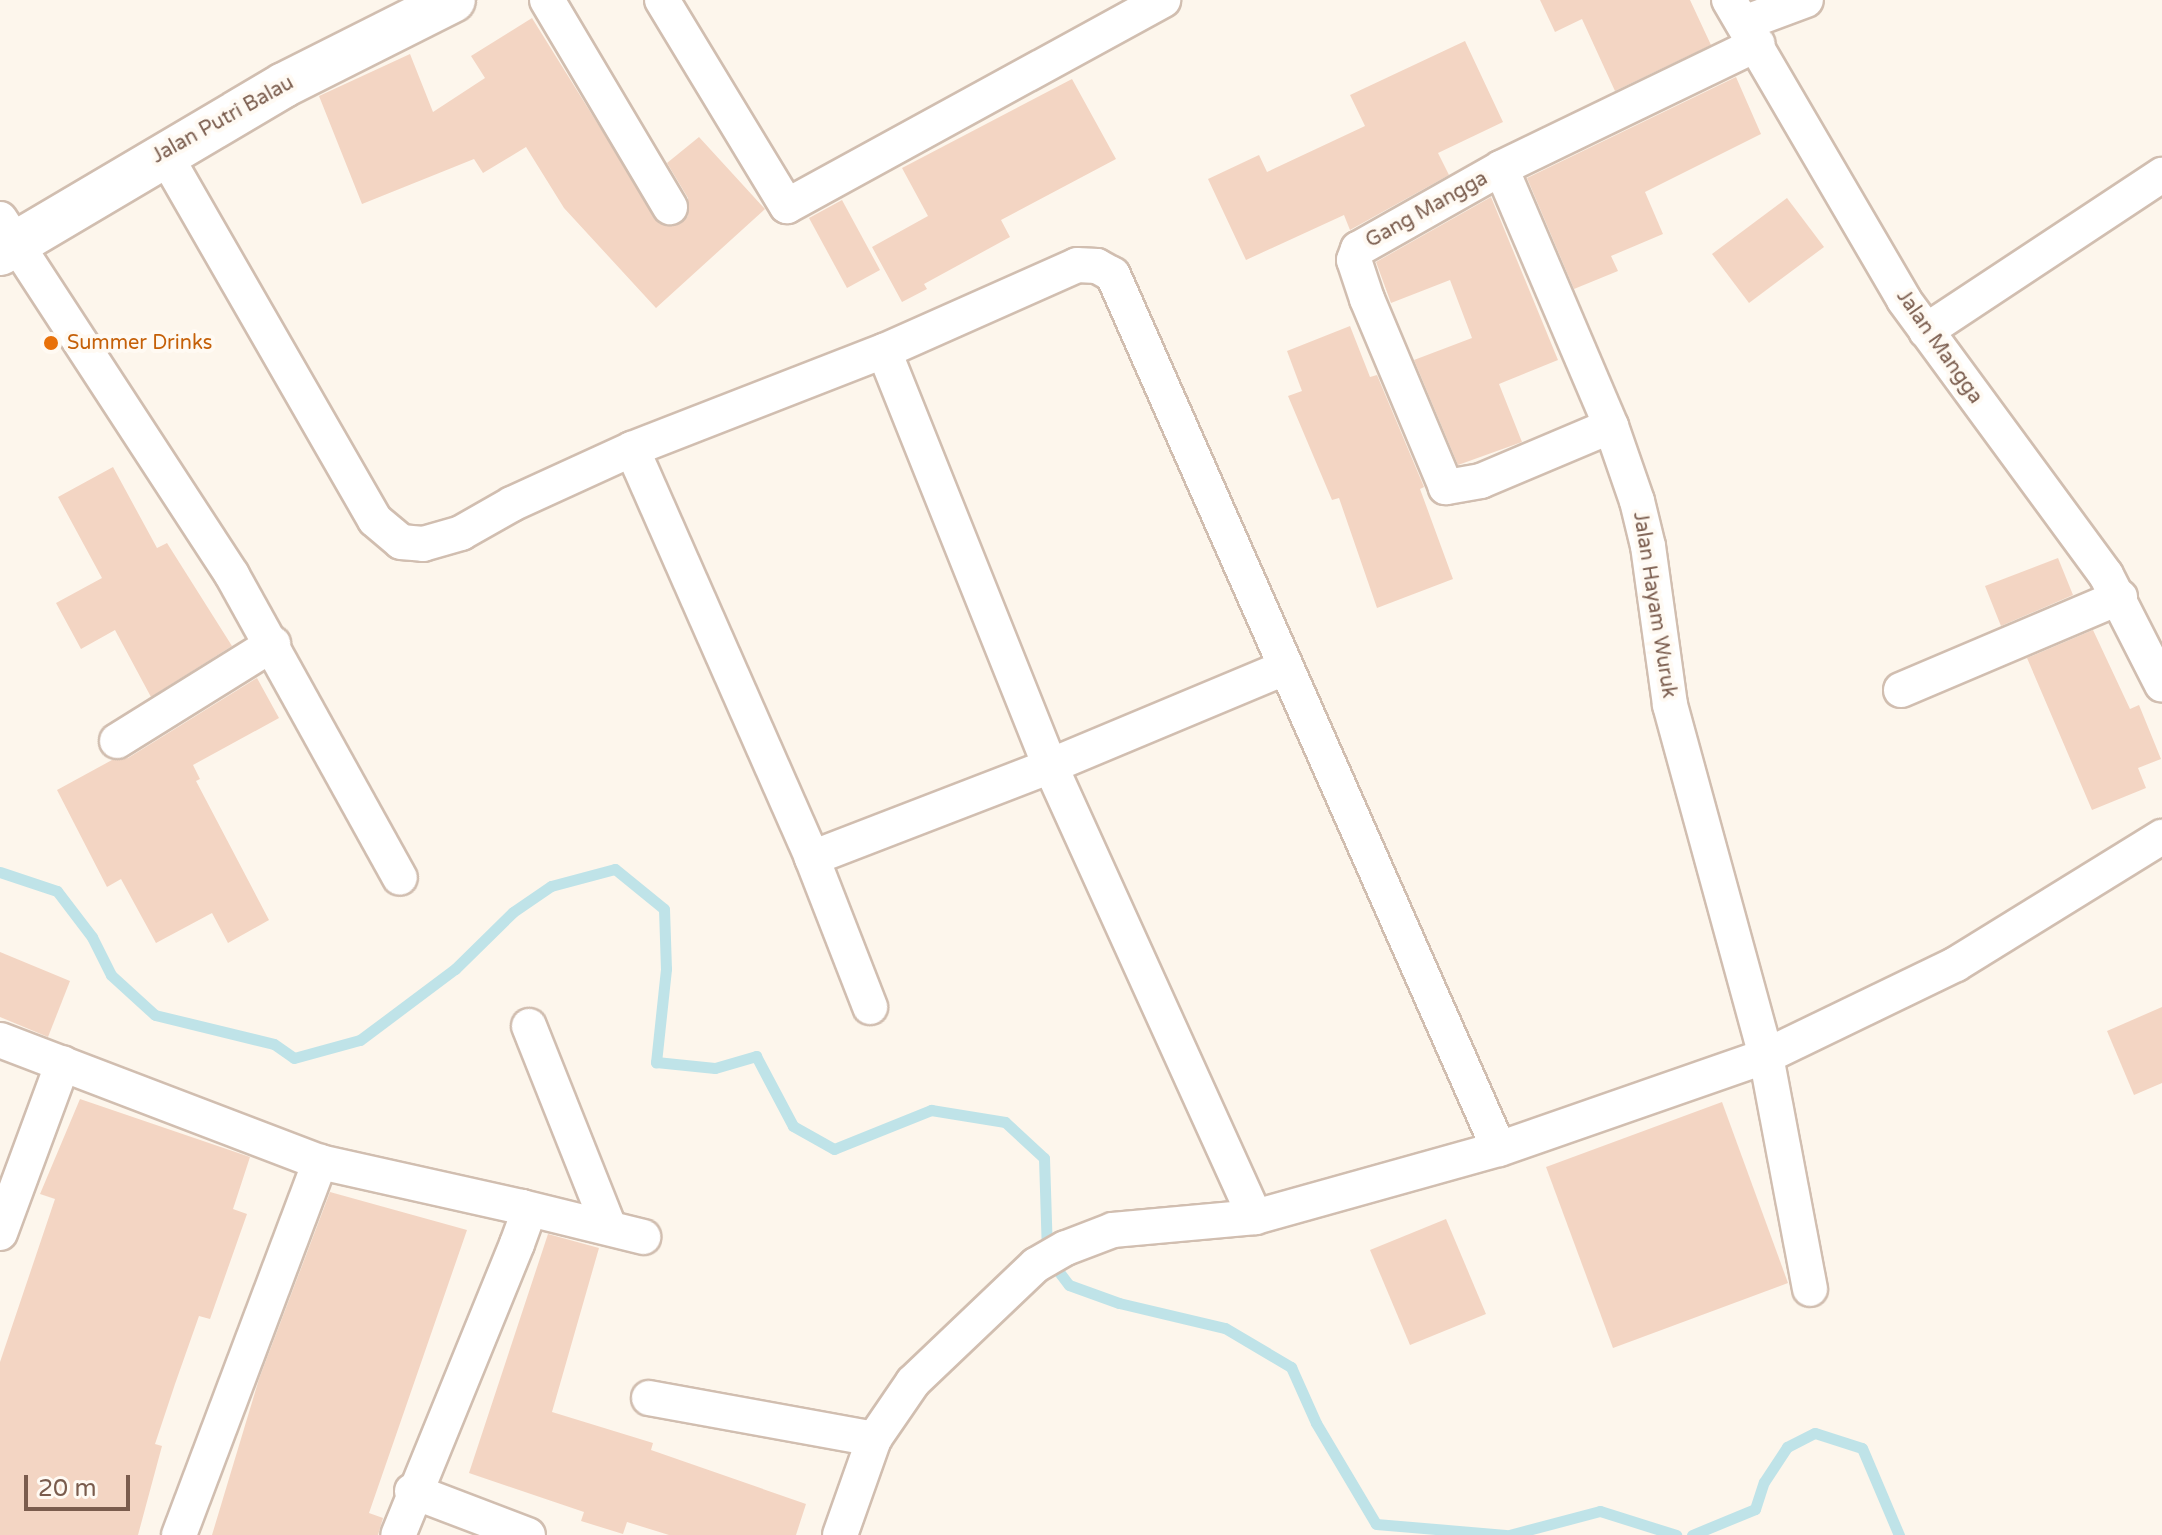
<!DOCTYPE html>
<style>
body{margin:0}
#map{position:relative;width:2162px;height:1535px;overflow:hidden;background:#fdf6ec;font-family:"Varela Round",sans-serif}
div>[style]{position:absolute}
.stream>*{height:11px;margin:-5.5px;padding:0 5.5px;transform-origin:5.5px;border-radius:5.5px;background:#bfe3e8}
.building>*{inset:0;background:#f3d5c3}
.roads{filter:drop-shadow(2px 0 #d1beb0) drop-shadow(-2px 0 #d1beb0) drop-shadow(0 2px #d1beb0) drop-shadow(0 -2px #d1beb0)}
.minor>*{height:34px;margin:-17px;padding:0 17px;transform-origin:17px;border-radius:17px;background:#fff}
.secondary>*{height:44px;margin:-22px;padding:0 22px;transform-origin:22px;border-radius:22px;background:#fff}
.dots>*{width:22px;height:22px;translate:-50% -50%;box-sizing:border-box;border:4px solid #fffaf3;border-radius:50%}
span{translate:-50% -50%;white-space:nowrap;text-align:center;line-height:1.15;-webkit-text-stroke:8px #fffaf3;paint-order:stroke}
.street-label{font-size:20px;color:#7a5c4d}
.food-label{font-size:20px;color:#c56008}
.left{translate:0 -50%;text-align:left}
.scale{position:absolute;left:24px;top:1475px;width:106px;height:36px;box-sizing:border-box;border:4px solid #7a5c4d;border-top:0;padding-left:10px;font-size:24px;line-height:28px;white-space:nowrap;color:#7a5c4d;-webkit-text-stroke:6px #fffaf3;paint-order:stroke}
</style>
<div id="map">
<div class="stream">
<i style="left:0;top:872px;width:60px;rotate:18.4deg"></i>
<i style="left:57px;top:891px;width:58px;rotate:52.7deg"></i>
<i style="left:92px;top:937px;width:42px;rotate:63.4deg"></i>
<i style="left:111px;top:975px;width:59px;rotate:42.3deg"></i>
<i style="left:155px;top:1015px;width:122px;rotate:13.7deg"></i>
<i style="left:274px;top:1044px;width:24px;rotate:35deg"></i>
<i style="left:294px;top:1058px;width:68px;rotate:-15.3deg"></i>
<i style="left:360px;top:1040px;width:119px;rotate:-36.8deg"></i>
<i style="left:455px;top:969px;width:81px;rotate:-44.5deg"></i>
<i style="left:513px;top:912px;width:46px;rotate:-34.4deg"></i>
<i style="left:551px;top:886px;width:66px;rotate:-14.9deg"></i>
<i style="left:615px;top:869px;width:63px;rotate:39.2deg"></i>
<i style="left:664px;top:909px;width:60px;rotate:88.1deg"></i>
<i style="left:666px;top:969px;width:94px;rotate:96.1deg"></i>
<i style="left:656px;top:1062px;width:59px;rotate:5.8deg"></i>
<i style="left:715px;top:1068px;width:43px;rotate:-16.3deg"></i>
<i style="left:756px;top:1056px;width:79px;rotate:62.1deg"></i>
<i style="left:793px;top:1126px;width:47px;rotate:29.3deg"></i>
<i style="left:834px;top:1149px;width:105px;rotate:-21.9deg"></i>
<i style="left:931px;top:1110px;width:75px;rotate:9.2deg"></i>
<i style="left:1005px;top:1122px;width:53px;rotate:42.7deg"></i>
<i style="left:1044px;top:1158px;width:98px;rotate:88.2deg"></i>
<i style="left:1047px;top:1256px;width:36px;rotate:53deg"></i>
<i style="left:1069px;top:1285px;width:53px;rotate:19.8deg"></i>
<i style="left:1119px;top:1303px;width:109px;rotate:13.3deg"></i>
<i style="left:1225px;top:1328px;width:77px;rotate:30.6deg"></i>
<i style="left:1291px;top:1367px;width:61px;rotate:65.9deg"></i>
<i style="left:1316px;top:1423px;width:117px;rotate:59.3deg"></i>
<i style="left:1376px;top:1524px;width:130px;rotate:4.8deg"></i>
<i style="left:1509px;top:1535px;width:94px;rotate:-14.8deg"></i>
<i style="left:1600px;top:1511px;width:80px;rotate:17.5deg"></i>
<i style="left:1692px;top:1535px;width:68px;rotate:-22.4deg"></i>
<i style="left:1755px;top:1509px;width:28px;rotate:-72deg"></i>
<i style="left:1764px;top:1482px;width:42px;rotate:-56.7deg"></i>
<i style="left:1787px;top:1447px;width:31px;rotate:-27deg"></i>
<i style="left:1815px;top:1433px;width:49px;rotate:17.7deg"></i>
<i style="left:1862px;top:1448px;width:95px;rotate:67deg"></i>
</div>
<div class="building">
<i style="clip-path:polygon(1540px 0,1690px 0,1711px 45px,1615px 91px,1582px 19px,1555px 32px)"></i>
<i style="clip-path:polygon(532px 18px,660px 224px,680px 224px,688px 216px,688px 198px,667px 163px,699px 137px,765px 209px,656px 308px,564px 208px,526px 147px,483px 173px,474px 159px,362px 204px,319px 96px,410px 54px,433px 112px,485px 78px,471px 56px)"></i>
<i style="clip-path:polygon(1465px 41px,1503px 122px,1438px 153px,1449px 175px,1350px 230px,1344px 215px,1246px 260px,1208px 179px,1259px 155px,1267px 172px,1365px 126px,1350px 95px)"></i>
<i style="clip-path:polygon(1736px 77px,1761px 134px,1645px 192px,1663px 234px,1611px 256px,1618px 271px,1574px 289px,1527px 178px)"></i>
<i style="clip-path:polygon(1072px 79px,1116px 159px,1001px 220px,1010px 237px,924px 284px,927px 289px,902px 302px,872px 247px,928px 216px,902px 168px)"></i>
<i style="clip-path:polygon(1491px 197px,1558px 360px,1499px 384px,1522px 442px,1458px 465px,1414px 360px,1472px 338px,1450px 280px,1391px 303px,1376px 262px)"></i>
<i style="clip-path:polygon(1787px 198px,1824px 247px,1749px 303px,1712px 254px)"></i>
<i style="clip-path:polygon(842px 200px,880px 270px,847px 288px,809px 218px)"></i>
<i style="clip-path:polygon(1350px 326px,1370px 377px,1377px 375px,1424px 487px,1420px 489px,1453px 579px,1377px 608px,1339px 498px,1332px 500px,1288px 396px,1302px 391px,1287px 351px)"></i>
<i style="clip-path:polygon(113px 467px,157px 548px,167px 543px,232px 646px,151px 697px,115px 630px,81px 649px,56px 603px,102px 578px,58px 497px)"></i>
<i style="clip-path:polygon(2058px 558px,2073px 595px,2001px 626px,1985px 586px)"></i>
<i style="clip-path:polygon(2093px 630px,2130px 709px,2139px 705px,2161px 759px,2138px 768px,2146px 788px,2092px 810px,2027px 658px)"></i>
<i style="clip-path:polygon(257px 678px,279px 718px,193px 765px,200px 779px,196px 781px,269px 920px,228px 943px,212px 913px,156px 943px,121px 879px,107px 887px,57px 790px,112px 760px,128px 758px)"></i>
<i style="clip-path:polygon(0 952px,70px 981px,48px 1037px,0 1017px)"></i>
<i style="clip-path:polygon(2162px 1007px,2162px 1083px,2134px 1095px,2107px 1031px)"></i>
<i style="clip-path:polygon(80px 1099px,250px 1157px,233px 1209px,247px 1214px,210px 1319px,199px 1316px,175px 1384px,155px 1444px,162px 1446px,138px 1535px,0 1535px,0 1362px,55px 1199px,40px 1194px)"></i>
<i style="clip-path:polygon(1722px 1102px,1788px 1283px,1613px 1348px,1546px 1167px)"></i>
<i style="clip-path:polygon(330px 1192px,467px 1230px,369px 1513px,383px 1518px,378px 1535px,212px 1535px,259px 1379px)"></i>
<i style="clip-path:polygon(1446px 1219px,1486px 1314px,1410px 1345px,1370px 1250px)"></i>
<i style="clip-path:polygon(548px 1234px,599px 1248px,552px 1412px,653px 1443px,651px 1450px,806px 1504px,796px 1535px,669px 1535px,627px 1522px,623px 1534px,581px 1521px,584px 1512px,469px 1473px)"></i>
</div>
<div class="roads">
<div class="minor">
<i style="left:547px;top:0;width:241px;rotate:59.3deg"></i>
<i style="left:662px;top:0;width:241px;rotate:58.8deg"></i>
<i style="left:787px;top:206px;width:429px;rotate:-28.7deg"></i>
<i style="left:1729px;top:0;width:347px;rotate:59.7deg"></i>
<i style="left:1904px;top:300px;width:341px;rotate:53.7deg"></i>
<i style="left:2106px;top:575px;width:123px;rotate:63deg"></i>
<i style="left:1744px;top:23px;width:66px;rotate:-20.4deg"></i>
<i style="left:164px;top:153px;width:423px;rotate:60.1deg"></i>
<i style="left:375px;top:520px;width:34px;rotate:40deg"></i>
<i style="left:401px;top:542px;width:22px;rotate:5deg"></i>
<i style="left:423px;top:544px;width:40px;rotate:-16deg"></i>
<i style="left:461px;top:533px;width:59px;rotate:-29.6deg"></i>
<i style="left:512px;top:504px;width:132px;rotate:-24.6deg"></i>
<i style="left:632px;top:449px;width:270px;rotate:-21.3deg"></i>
<i style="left:1501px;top:168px;width:280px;rotate:66.9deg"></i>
<i style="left:1611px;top:426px;width:79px;rotate:70.9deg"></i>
<i style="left:1637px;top:501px;width:46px;rotate:76.3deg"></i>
<i style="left:1648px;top:546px;width:161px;rotate:82.1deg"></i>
<i style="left:1670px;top:705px;width:364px;rotate:74.7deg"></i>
<i style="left:1766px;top:1056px;width:237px;rotate:79.3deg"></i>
<i style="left:0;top:219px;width:425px;rotate:56.9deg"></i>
<i style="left:232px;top:575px;width:346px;rotate:61deg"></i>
<i style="left:1926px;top:331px;width:283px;rotate:-33.5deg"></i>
<i style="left:1611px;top:426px;width:141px;rotate:157.1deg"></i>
<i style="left:1481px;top:481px;width:36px;rotate:170deg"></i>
<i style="left:1446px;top:487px;width:204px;rotate:-112.8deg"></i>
<i style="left:1367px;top:299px;width:41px;rotate:-108.4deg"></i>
<i style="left:1354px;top:260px;width:12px;rotate:-70deg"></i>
<i style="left:1358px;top:249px;width:164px;rotate:-29.5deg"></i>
<i style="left:1501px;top:168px;width:285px;rotate:-25.8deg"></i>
<i style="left:632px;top:449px;width:447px;rotate:66.2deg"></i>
<i style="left:812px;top:858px;width:255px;rotate:-21.1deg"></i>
<i style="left:1050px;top:766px;width:254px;rotate:-22.7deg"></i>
<i style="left:1901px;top:690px;width:238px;rotate:-23deg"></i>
<i style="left:117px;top:741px;width:184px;rotate:-31.9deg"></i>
<i style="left:812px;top:858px;width:160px;rotate:68.7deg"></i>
<i style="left:529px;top:1026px;width:214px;rotate:68.3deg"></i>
<i style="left:0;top:1040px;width:342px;rotate:20.9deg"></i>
<i style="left:320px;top:1162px;width:207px;rotate:12.6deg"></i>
<i style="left:522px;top:1207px;width:15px;rotate:79deg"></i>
<i style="left:525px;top:1222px;width:23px;rotate:110deg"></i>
<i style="left:517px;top:1244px;width:314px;rotate:112.2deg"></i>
<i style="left:522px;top:1207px;width:125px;rotate:13.9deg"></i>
<i style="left:1255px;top:1217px;width:495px;rotate:-114.4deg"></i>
<i style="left:1050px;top:766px;width:447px;rotate:-111.8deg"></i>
<i style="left:884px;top:351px;width:211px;rotate:-24deg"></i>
<i style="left:1077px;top:265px;width:20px;rotate:3deg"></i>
<i style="left:1097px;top:266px;width:18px;rotate:29deg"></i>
<i style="left:1113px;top:275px;width:955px;rotate:66.17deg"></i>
<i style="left:0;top:1233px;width:181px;rotate:-69.7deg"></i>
<i style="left:649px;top:1398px;width:229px;rotate:10.3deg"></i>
<i style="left:412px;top:1491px;width:124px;rotate:20.8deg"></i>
<i style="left:179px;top:1535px;width:399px;rotate:-69.3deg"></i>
<i style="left:840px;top:1535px;width:102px;rotate:-70.5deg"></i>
<i style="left:874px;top:1439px;width:69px;rotate:-55.6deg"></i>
<i style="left:913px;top:1382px;width:170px;rotate:-43.6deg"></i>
<i style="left:1036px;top:1265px;width:34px;rotate:-30deg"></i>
<i style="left:1066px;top:1248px;width:50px;rotate:-21deg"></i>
<i style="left:1113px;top:1230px;width:143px;rotate:-5.2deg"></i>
<i style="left:1255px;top:1217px;width:253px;rotate:-15.6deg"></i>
<i style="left:1499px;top:1149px;width:283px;rotate:-19.2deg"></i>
<i style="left:1766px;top:1056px;width:211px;rotate:-25.8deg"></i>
<i style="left:1956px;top:964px;width:242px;rotate:-31.7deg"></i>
</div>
<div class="secondary">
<i style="left:0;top:253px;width:330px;rotate:-30.6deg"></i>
<i style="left:284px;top:85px;width:189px;rotate:-26.7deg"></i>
</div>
</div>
<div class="dots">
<i style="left:51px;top:343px;background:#e8710a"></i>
</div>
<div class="street-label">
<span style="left:223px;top:120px;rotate:-29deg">Jalan Putri Balau</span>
<span style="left:1427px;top:210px;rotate:-29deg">Gang Mangga</span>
<span style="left:1939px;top:347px;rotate:55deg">Jalan Mangga</span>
<span style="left:1654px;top:605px;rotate:81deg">Jalan Hayam Wuruk</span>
</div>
<div class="food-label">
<span class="left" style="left:67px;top:343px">Summer Drinks</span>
</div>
<div class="scale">20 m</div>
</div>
